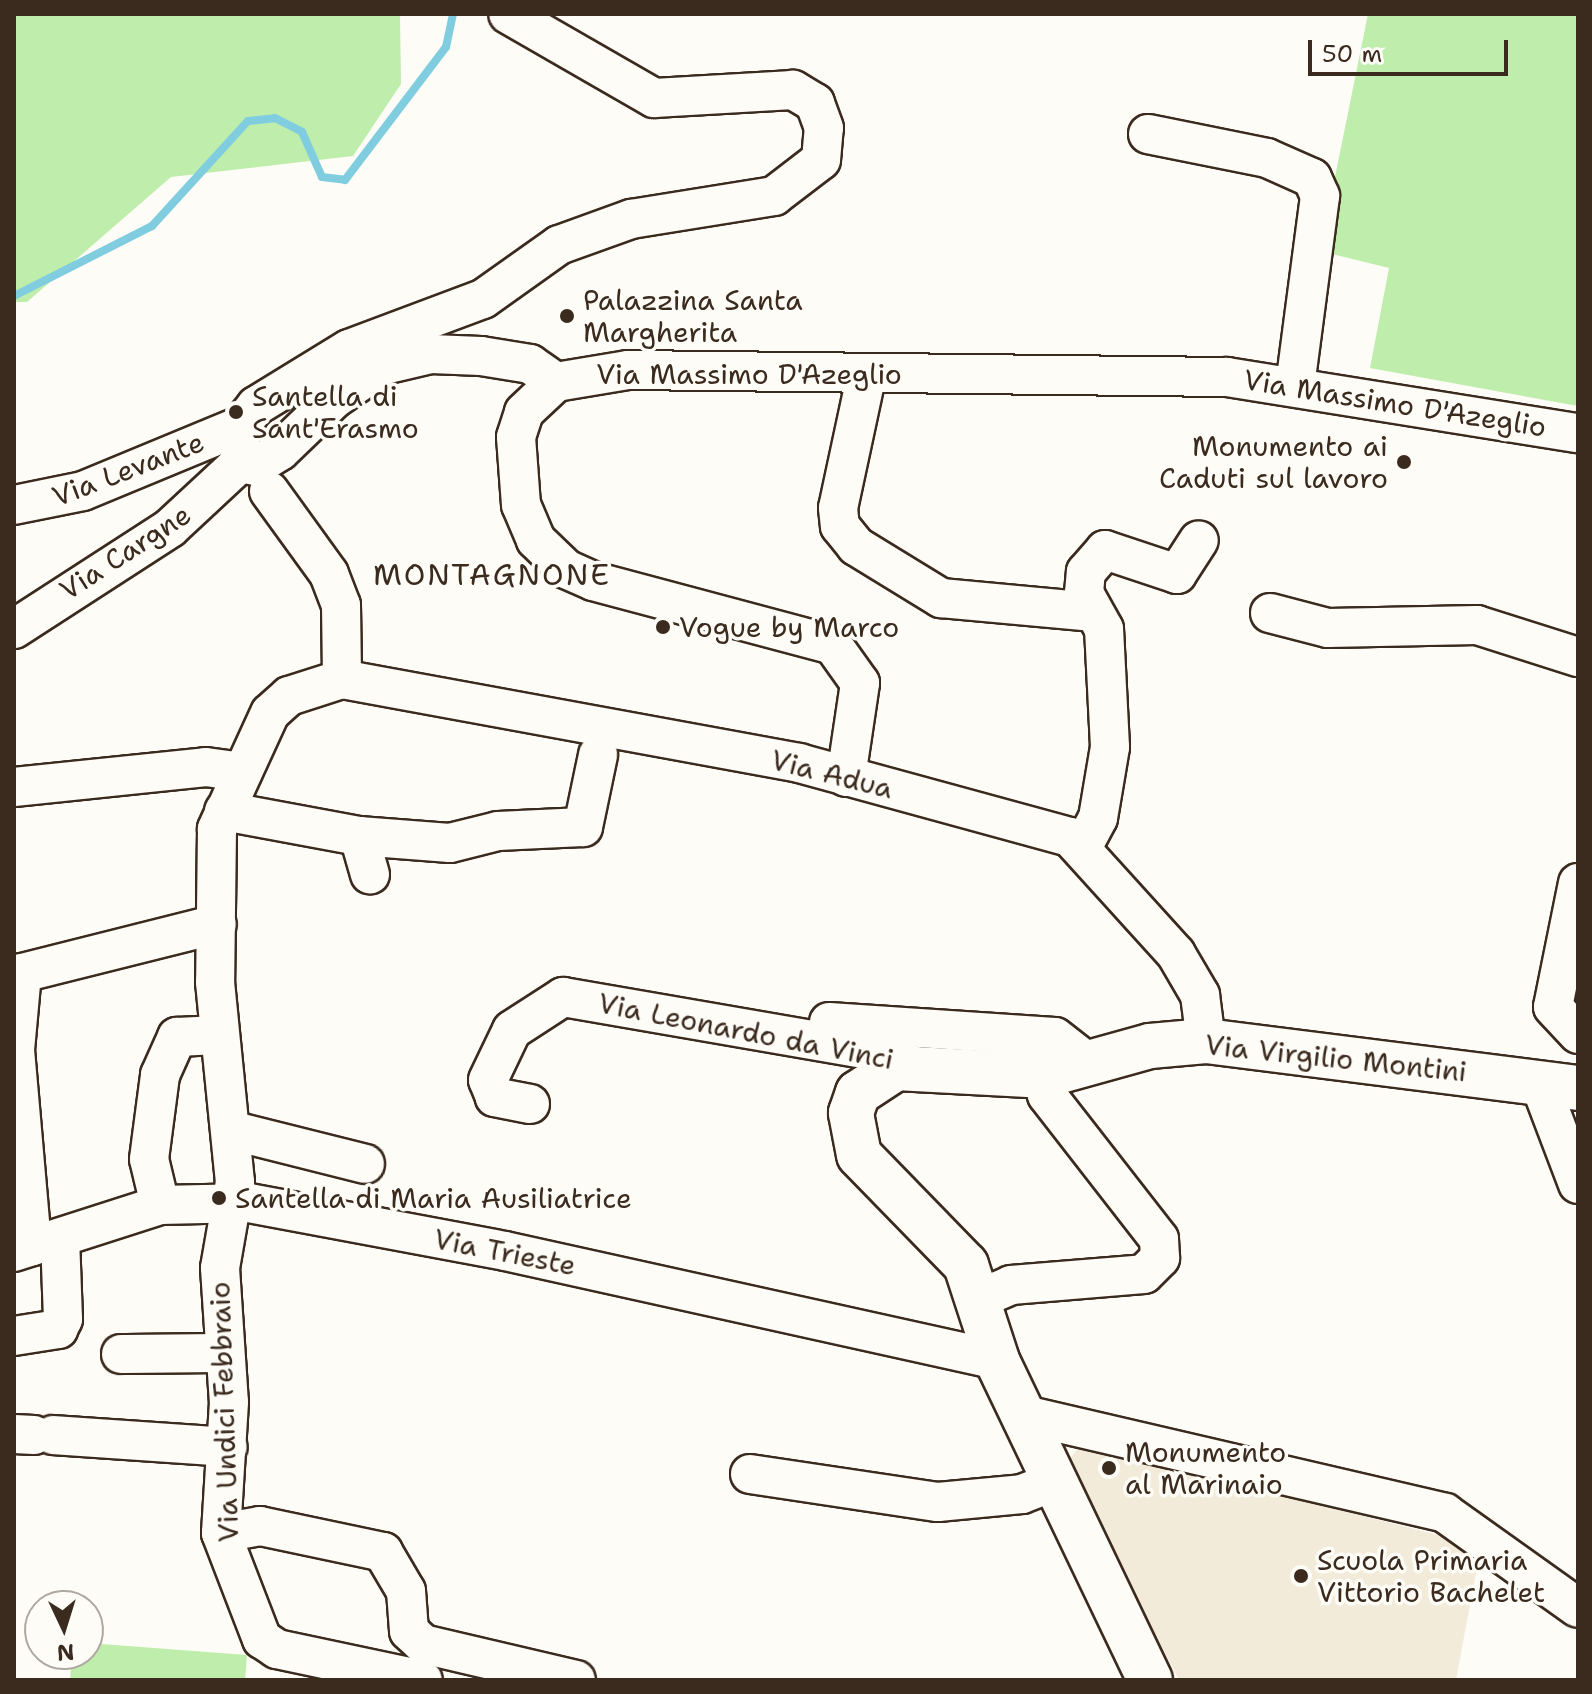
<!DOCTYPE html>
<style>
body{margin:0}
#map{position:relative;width:1592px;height:1694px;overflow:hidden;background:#fdfcf7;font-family:"Shantell Sans",sans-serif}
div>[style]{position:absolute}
.built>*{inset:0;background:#f3ebd9}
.green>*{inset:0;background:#bfedab}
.stream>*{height:8px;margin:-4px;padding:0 4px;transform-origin:4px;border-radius:4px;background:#80cddf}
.roads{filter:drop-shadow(2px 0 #3b2a1e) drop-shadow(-2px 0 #3b2a1e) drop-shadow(0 2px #3b2a1e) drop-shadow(0 -2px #3b2a1e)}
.minor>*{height:38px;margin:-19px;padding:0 19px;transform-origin:19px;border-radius:19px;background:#fdfcf7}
.major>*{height:44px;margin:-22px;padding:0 22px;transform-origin:22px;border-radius:22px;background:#fdfcf7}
.dots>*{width:22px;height:22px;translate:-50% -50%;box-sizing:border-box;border:4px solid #fdfcf7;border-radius:50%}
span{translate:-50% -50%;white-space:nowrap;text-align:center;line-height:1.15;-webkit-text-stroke:7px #fdfcf7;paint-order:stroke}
.poi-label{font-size:28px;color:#3b2a1e}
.left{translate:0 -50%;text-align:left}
.right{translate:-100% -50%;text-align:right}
.street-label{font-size:28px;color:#3b2a1e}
.neighbourhood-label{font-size:30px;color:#3b2a1e;letter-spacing:2px}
.frame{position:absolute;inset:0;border:16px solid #3b2a1e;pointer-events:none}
.north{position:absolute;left:24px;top:1590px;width:80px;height:80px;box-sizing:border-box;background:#fdfcf7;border:2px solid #afa8a0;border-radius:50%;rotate:176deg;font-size:22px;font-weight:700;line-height:32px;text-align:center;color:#3b2a1e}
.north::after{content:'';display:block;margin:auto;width:28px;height:36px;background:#3b2a1e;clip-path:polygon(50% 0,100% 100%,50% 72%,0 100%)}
.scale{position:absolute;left:1308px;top:40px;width:200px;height:36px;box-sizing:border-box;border:4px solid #3b2a1e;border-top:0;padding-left:10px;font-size:24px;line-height:28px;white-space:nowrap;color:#3b2a1e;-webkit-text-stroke:6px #fdfcf7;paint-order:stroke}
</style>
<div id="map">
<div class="built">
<i style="clip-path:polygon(1081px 1444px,1481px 1546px,1456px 1680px,1179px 1680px,1066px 1464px)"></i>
</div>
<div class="green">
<i style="clip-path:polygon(14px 14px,400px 14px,401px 84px,353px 156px,171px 177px,27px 302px,14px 302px)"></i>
<i style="clip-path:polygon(1368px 14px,1578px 14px,1578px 406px,1370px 368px,1389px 268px,1320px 251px)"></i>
<i style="clip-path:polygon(88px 1643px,247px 1655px,245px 1680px,70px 1680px,72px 1654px,88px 1654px)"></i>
</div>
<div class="stream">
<i style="left:14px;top:296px;width:155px;rotate:-26.9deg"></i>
<i style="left:152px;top:226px;width:142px;rotate:-47.6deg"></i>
<i style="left:248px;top:121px;width:27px;rotate:-6deg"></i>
<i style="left:275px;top:118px;width:30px;rotate:27deg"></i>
<i style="left:302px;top:132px;width:49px;rotate:66deg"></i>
<i style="left:322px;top:177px;width:23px;rotate:7deg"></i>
<i style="left:345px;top:180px;width:167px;rotate:-52.8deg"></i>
<i style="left:446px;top:47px;width:34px;rotate:-78deg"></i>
</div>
<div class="roads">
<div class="minor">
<i style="left:1148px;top:134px;width:121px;rotate:11.4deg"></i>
<i style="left:1267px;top:158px;width:49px;rotate:24deg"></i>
<i style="left:1312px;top:178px;width:20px;rotate:66deg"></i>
<i style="left:1320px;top:196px;width:191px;rotate:97.5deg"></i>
<i style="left:867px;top:373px;width:138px;rotate:102.1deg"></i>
<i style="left:838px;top:508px;width:18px;rotate:84deg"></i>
<i style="left:840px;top:526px;width:26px;rotate:51deg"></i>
<i style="left:856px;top:546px;width:100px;rotate:31.5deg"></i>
<i style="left:941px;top:598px;width:151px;rotate:5.3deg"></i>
<i style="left:240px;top:463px;width:37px;rotate:-90deg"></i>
<i style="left:240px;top:426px;width:26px;rotate:-51deg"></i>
<i style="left:256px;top:406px;width:109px;rotate:-31.5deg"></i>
<i style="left:349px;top:349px;width:143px;rotate:-20.5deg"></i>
<i style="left:483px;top:299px;width:93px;rotate:-35.4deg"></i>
<i style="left:559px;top:245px;width:77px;rotate:-19.9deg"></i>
<i style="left:631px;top:219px;width:145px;rotate:-9.1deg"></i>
<i style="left:774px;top:196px;width:59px;rotate:-37.5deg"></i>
<i style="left:821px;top:160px;width:32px;rotate:-85deg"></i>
<i style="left:824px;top:128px;width:27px;rotate:-110deg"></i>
<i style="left:815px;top:103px;width:26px;rotate:-149deg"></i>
<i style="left:793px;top:90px;width:139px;rotate:176.7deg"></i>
<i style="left:654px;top:98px;width:168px;rotate:-150.1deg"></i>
<i style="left:240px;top:463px;width:16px;rotate:11deg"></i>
<i style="left:256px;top:466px;width:28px;rotate:-32deg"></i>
<i style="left:280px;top:451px;width:75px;rotate:-43.9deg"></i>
<i style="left:334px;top:399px;width:60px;rotate:-34.2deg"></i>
<i style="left:384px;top:365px;width:48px;rotate:-13.2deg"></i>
<i style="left:431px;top:354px;width:50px;rotate:2.3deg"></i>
<i style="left:481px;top:356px;width:50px;rotate:9.3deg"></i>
<i style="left:530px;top:364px;width:32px;rotate:35deg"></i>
<i style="left:269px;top:491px;width:102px;rotate:54.1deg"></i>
<i style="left:329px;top:574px;width:33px;rotate:69deg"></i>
<i style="left:341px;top:605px;width:74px;rotate:89.2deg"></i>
<i style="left:342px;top:679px;width:56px;rotate:162.2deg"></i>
<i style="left:289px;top:696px;width:25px;rotate:138deg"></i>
<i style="left:270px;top:713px;width:128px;rotate:114.6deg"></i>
<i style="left:217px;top:829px;width:153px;rotate:90.7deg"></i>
<i style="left:215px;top:982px;width:201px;rotate:84.3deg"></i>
<i style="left:235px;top:1182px;width:87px;rotate:99.9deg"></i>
<i style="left:220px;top:1268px;width:134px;rotate:86.2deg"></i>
<i style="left:229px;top:1402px;width:131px;rotate:93.5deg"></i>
<i style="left:221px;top:1533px;width:114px;rotate:68.9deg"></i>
<i style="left:262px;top:1639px;width:18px;rotate:34deg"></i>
<i style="left:277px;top:1649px;width:149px;rotate:12deg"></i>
<i style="left:14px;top:505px;width:70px;rotate:-11.5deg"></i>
<i style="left:83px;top:491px;width:170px;rotate:-22.5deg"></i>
<i style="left:1270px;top:613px;width:60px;rotate:14.5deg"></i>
<i style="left:1328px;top:628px;width:149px;rotate:-1.2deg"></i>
<i style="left:1477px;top:625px;width:106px;rotate:17.6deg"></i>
<i style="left:14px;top:629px;width:186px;rotate:-32.9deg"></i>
<i style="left:170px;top:528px;width:96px;rotate:-42.9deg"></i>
<i style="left:342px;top:679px;width:465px;rotate:10.4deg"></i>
<i style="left:799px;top:763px;width:281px;rotate:15.3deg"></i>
<i style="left:1070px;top:837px;width:158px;rotate:47.8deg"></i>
<i style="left:1176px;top:954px;width:48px;rotate:59.7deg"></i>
<i style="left:1200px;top:995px;width:46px;rotate:82.6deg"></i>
<i style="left:846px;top:777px;width:95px;rotate:-81.5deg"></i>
<i style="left:860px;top:683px;width:47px;rotate:-125.4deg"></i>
<i style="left:833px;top:645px;width:248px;rotate:-165.1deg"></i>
<i style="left:593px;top:581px;width:30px;rotate:-156deg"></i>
<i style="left:566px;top:569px;width:42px;rotate:-136deg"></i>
<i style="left:536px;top:540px;width:38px;rotate:-113deg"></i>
<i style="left:521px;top:505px;width:68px;rotate:-94.2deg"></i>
<i style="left:516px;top:437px;width:26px;rotate:-72deg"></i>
<i style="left:524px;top:412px;width:44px;rotate:-43.2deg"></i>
<i style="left:556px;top:382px;width:73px;rotate:-9.5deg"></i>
<i style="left:628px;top:370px;width:599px;rotate:0.67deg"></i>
<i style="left:1227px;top:377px;width:355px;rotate:9.1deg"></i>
<i style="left:14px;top:787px;width:193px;rotate:-5.9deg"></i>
<i style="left:206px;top:767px;width:37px;rotate:8deg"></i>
<i style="left:224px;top:811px;width:137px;rotate:10.5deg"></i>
<i style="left:359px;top:836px;width:40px;rotate:74deg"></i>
<i style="left:359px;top:836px;width:91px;rotate:4.4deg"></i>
<i style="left:450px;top:843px;width:49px;rotate:-14deg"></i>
<i style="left:498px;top:831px;width:85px;rotate:-2.7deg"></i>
<i style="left:583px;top:827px;width:74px;rotate:-78.2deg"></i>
<i style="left:1082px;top:848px;width:34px;rotate:-62deg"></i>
<i style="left:1098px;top:818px;width:72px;rotate:-80.4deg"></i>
<i style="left:1110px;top:747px;width:118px;rotate:-92.9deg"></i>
<i style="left:1104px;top:629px;width:41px;rotate:-119.1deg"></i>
<i style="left:1084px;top:593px;width:21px;rotate:-85deg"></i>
<i style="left:1086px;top:572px;width:29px;rotate:-49deg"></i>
<i style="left:1105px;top:550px;width:76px;rotate:18.4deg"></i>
<i style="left:1177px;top:574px;width:40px;rotate:-57.1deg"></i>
<i style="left:1578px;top:883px;width:126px;rotate:101.4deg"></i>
<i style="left:1553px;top:1007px;width:37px;rotate:47deg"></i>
<i style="left:22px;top:973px;width:77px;rotate:95.2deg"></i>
<i style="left:15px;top:1050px;width:197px;rotate:85deg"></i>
<i style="left:14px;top:975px;width:209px;rotate:-14.1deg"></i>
<i style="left:829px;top:1022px;width:226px;rotate:3.8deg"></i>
<i style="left:1055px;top:1037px;width:39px;rotate:38deg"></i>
<i style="left:1540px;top:1084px;width:107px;rotate:69.2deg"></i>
<i style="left:530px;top:1104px;width:36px;rotate:-169deg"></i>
<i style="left:495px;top:1097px;width:18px;rotate:-112deg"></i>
<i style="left:488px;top:1080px;width:55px;rotate:-64.4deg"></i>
<i style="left:512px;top:1030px;width:61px;rotate:-32.9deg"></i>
<i style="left:563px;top:997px;width:311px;rotate:9.8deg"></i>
<i style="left:869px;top:1050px;width:51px;rotate:19.5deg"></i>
<i style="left:234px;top:1131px;width:135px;rotate:14.1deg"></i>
<i style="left:160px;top:1205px;width:47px;rotate:-103.4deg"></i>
<i style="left:149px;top:1159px;width:85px;rotate:-82.5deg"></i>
<i style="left:160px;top:1075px;width:42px;rotate:-65.9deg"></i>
<i style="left:177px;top:1037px;width:41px;rotate:-2.8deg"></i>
<i style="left:14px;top:1252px;width:153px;rotate:-17.8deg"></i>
<i style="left:160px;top:1205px;width:89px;rotate:-1.3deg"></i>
<i style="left:249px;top:1203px;width:260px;rotate:10.6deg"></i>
<i style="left:505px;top:1251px;width:504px;rotate:12.49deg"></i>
<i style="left:981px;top:1298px;width:33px;rotate:-23deg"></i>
<i style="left:1011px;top:1285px;width:133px;rotate:-4.7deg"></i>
<i style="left:1144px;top:1274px;width:23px;rotate:-45deg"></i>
<i style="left:1160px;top:1258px;width:19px;rotate:-93deg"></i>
<i style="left:1159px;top:1239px;width:182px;rotate:-127.9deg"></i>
<i style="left:1047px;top:1095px;width:20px;rotate:-105deg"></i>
<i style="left:14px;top:1336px;width:45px;rotate:-9deg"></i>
<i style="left:58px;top:1329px;width:11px;rotate:-63deg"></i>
<i style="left:63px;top:1319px;width:81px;rotate:-92.1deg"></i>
<i style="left:121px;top:1354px;width:102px;rotate:-0.6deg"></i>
<i style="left:1025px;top:1415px;width:431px;rotate:13.1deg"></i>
<i style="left:1445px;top:1513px;width:163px;rotate:35.5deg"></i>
<i style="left:14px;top:1434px;width:20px;rotate:3deg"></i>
<i style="left:53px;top:1435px;width:175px;rotate:3.9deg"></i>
<i style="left:750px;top:1474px;width:190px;rotate:8.5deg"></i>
<i style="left:938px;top:1502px;width:84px;rotate:-5.4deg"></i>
<i style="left:1022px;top:1494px;width:34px;rotate:-21deg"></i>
<i style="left:221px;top:1533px;width:40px;rotate:-10deg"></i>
<i style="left:260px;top:1526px;width:126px;rotate:11.9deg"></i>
<i style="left:383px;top:1552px;width:45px;rotate:59.5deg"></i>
<i style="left:406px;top:1591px;width:40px;rotate:85.7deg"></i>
<i style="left:409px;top:1631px;width:19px;rotate:43deg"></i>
<i style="left:423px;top:1644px;width:157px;rotate:13.2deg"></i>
</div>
<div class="major">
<i style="left:1150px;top:1680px;width:355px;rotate:-115.6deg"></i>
<i style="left:997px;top:1360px;width:100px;rotate:-108.1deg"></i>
<i style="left:966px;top:1265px;width:153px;rotate:-134.2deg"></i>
<i style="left:859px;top:1155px;width:43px;rotate:-100.8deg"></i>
<i style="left:851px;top:1113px;width:21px;rotate:-71deg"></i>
<i style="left:858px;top:1093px;width:45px;rotate:-33.3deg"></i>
<i style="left:896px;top:1068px;width:146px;rotate:3.1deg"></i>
<i style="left:1042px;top:1076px;width:112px;rotate:-15.5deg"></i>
<i style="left:1150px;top:1046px;width:56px;rotate:-5.1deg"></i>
<i style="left:1206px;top:1041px;width:375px;rotate:7.2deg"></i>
</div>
</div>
<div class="dots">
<i style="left:567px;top:316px;background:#3b2a1e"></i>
<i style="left:236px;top:412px;background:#3b2a1e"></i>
<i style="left:1404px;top:462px;background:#3b2a1e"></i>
<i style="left:663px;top:627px;background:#3b2a1e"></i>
<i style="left:219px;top:1198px;background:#3b2a1e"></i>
<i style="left:1109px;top:1468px;background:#3b2a1e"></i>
<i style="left:1301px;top:1576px;background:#3b2a1e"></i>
</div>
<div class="poi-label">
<span class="left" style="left:583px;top:316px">Palazzina Santa<br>Margherita</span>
<span class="left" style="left:252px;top:412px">Santella di<br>Sant'Erasmo</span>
<span class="right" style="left:1388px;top:462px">Monumento ai<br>Caduti sul lavoro</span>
<span class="left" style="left:679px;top:627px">Vogue by Marco</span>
<span class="left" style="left:235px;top:1198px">Santella di Maria Ausiliatrice</span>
<span class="left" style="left:1125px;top:1468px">Monumento<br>al Marinaio</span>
<span class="left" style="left:1317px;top:1576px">Scuola Primaria<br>Vittorio Bachelet</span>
</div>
<div class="street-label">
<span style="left:749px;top:374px">Via Massimo D'Azeglio</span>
<span style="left:1395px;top:403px;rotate:9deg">Via Massimo D'Azeglio</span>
<span style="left:128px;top:469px;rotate:-21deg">Via Levante</span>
<span style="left:125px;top:552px;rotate:-33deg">Via Cargne</span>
<span style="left:832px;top:774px;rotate:14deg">Via Adua</span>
<span style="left:746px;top:1031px;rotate:11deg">Via Leonardo da Vinci</span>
<span style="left:1336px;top:1058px;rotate:6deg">Via Virgilio Montini</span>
<span style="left:505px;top:1252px;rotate:11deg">Via Trieste</span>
<span style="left:224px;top:1412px;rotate:-92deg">Via Undici Febbraio</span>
</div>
<div class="neighbourhood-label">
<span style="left:492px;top:575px">MONTAGNONE</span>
</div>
<div class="frame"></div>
<div class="north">N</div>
<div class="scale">50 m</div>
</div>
